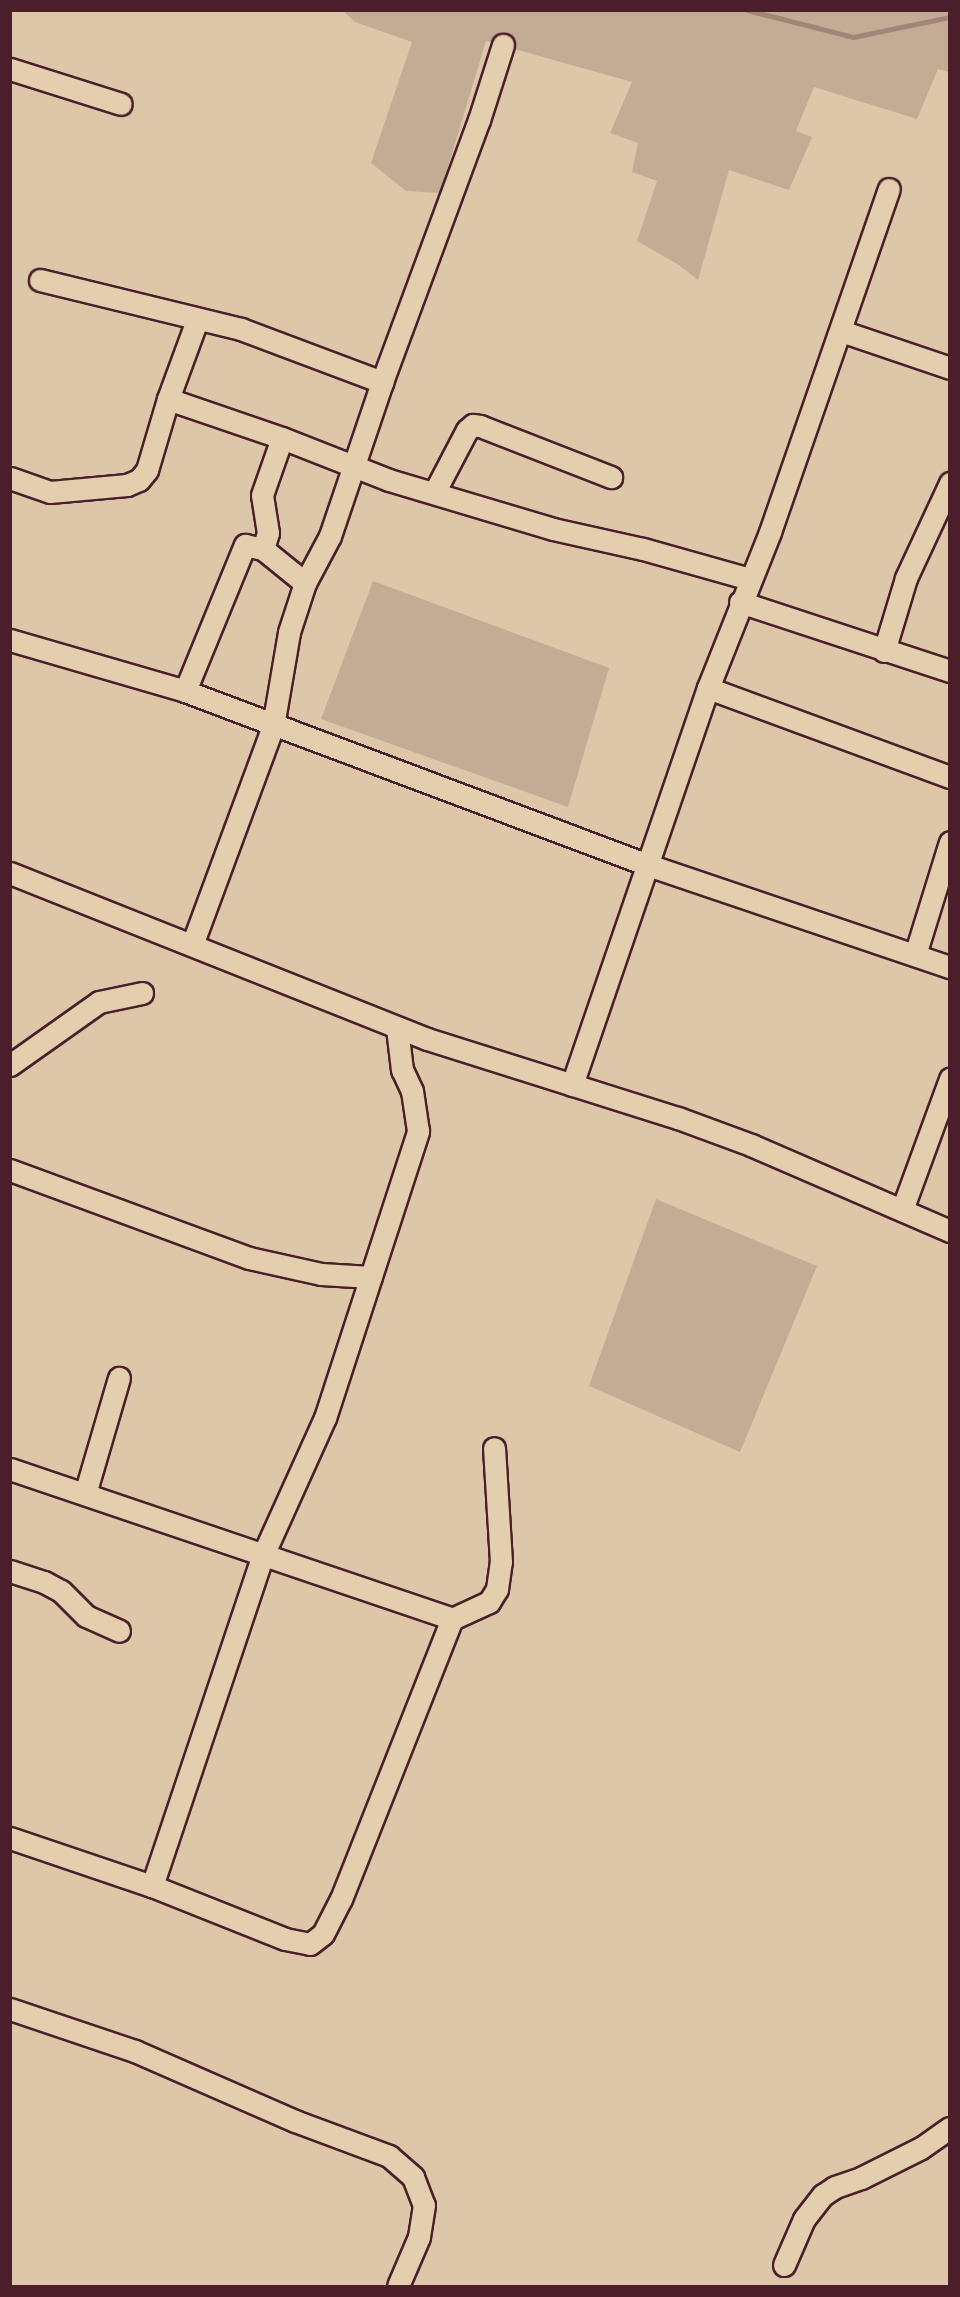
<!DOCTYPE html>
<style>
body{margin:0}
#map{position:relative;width:960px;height:2297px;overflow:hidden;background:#ddc7a8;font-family:Sriracha,sans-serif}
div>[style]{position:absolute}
.green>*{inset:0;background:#c4ab93}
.stream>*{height:5px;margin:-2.5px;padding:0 2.5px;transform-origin:2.5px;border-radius:2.5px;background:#a28576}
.roads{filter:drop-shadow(2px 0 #4a1f2b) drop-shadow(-2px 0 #4a1f2b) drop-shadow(0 2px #4a1f2b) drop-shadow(0 -2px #4a1f2b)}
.minor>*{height:21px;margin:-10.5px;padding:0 10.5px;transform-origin:10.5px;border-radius:10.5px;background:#e3cead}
span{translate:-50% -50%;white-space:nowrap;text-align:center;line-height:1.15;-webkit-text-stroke:6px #e3cead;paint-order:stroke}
.frame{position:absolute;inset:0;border:12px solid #4a1f2b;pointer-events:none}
</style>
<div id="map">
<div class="green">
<i style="clip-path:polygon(343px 11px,949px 11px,949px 72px,938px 69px,917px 119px,814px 87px,796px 131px,812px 137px,789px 190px,729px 170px,698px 280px,679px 265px,637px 241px,657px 181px,632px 172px,638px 143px,610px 133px,632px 82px,486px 41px,440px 193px,406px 191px,371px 163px,412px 42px,355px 22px)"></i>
<i style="clip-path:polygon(373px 581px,609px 668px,568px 807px,321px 719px)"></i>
<i style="clip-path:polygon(656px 1199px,817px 1266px,740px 1452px,589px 1386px)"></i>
</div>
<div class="stream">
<i style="left:747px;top:10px;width:109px;rotate:14.3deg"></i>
<i style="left:853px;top:37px;width:99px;rotate:-11.7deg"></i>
</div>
<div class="roads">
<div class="minor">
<i style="left:10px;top:69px;width:116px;rotate:17.5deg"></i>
<i style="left:40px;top:280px;width:207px;rotate:13.7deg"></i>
<i style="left:241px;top:329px;width:151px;rotate:20.6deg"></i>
<i style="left:841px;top:331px;width:115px;rotate:18.7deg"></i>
<i style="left:168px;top:399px;width:120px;rotate:18.9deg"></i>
<i style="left:282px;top:438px;width:115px;rotate:21.4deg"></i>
<i style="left:389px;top:480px;width:171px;rotate:16.6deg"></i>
<i style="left:553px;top:529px;width:92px;rotate:12.5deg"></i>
<i style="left:643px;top:549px;width:111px;rotate:15.7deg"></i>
<i style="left:10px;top:478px;width:42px;rotate:19.3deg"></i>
<i style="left:50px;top:492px;width:77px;rotate:-5.2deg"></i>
<i style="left:127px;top:485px;width:13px;rotate:-23deg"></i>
<i style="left:139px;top:480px;width:13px;rotate:-51deg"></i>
<i style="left:147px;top:470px;width:74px;rotate:-73.5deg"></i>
<i style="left:168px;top:399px;width:84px;rotate:-69.8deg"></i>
<i style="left:434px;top:493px;width:71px;rotate:-62.4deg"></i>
<i style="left:467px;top:430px;width:8px;rotate:-40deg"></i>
<i style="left:473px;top:425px;width:7px;rotate:8deg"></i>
<i style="left:480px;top:426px;width:141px;rotate:21.3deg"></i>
<i style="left:263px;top:549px;width:17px;rotate:-73deg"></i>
<i style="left:268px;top:533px;width:38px;rotate:-99deg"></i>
<i style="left:262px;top:495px;width:60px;rotate:-70.7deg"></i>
<i style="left:740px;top:602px;width:221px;rotate:18.2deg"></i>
<i style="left:10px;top:640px;width:182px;rotate:16.2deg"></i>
<i style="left:185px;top:691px;width:495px;rotate:20.6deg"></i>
<i style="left:648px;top:865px;width:319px;rotate:18.7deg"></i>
<i style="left:884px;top:651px;width:76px;rotate:-73.2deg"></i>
<i style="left:906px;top:578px;width:105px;rotate:-65.1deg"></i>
<i style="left:708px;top:688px;width:258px;rotate:20.2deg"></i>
<i style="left:185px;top:691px;width:158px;rotate:-67.7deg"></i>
<i style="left:245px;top:545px;width:18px;rotate:13deg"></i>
<i style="left:263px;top:549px;width:54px;rotate:39deg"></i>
<i style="left:10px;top:873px;width:449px;rotate:21.7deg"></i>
<i style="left:427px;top:1039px;width:263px;rotate:17.5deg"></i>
<i style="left:678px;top:1118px;width:78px;rotate:20.3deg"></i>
<i style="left:751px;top:1145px;width:217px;rotate:23.4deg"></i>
<i style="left:192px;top:945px;width:233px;rotate:-69.7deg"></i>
<i style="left:273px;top:726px;width:95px;rotate:-80.3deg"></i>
<i style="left:289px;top:632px;width:52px;rotate:-71.9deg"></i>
<i style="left:305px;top:583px;width:53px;rotate:-62deg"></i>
<i style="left:330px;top:536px;width:163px;rotate:-71.3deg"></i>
<i style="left:382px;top:382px;width:279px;rotate:-69.7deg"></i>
<i style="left:479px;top:120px;width:79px;rotate:-72.3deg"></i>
<i style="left:915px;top:955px;width:118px;rotate:-72.8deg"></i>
<i style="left:10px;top:1065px;width:109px;rotate:-35.3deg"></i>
<i style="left:99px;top:1002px;width:44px;rotate:-11.8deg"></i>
<i style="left:572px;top:1085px;width:420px;rotate:-71.1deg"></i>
<i style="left:708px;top:688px;width:168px;rotate:-68.3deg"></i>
<i style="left:770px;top:532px;width:363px;rotate:-70.9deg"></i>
<i style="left:10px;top:1170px;width:255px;rotate:20.2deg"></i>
<i style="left:249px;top:1258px;width:74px;rotate:12.5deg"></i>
<i style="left:321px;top:1274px;width:50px;rotate:3.4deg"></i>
<i style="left:902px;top:1210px;width:140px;rotate:-69.9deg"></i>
<i style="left:10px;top:1469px;width:467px;rotate:18.7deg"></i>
<i style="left:452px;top:1619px;width:41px;rotate:-24.7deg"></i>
<i style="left:489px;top:1602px;width:15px;rotate:-58deg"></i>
<i style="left:497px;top:1589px;width:27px;rotate:-82deg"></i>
<i style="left:501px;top:1562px;width:114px;rotate:-93.5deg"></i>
<i style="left:85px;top:1494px;width:121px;rotate:-73.7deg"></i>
<i style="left:10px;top:1571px;width:36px;rotate:18deg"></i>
<i style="left:44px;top:1582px;width:19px;rotate:28deg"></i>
<i style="left:61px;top:1591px;width:35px;rotate:45deg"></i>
<i style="left:86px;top:1616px;width:36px;rotate:24deg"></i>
<i style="left:10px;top:1838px;width:150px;rotate:18.7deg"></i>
<i style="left:152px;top:1886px;width:143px;rotate:21.7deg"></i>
<i style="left:285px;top:1939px;width:25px;rotate:11deg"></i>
<i style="left:310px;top:1944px;width:16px;rotate:-38deg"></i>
<i style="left:323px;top:1934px;width:39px;rotate:-63deg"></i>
<i style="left:341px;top:1899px;width:301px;rotate:-68.4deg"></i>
<i style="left:152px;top:1886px;width:349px;rotate:-71.5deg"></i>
<i style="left:263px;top:1555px;width:150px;rotate:-65.7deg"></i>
<i style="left:325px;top:1418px;width:302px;rotate:-72deg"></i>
<i style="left:418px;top:1131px;width:40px;rotate:-98.5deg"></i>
<i style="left:412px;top:1091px;width:23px;rotate:-115deg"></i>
<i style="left:402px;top:1070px;width:42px;rotate:-96.8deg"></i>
<i style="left:10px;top:2009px;width:132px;rotate:18.6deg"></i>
<i style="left:135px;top:2051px;width:175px;rotate:23.6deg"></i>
<i style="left:295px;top:2121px;width:100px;rotate:20.4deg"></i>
<i style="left:389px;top:2156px;width:32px;rotate:41deg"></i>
<i style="left:413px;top:2177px;width:30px;rotate:69deg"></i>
<i style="left:424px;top:2205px;width:32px;rotate:99deg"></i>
<i style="left:419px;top:2237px;width:53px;rotate:113.2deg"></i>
<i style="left:784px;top:2265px;width:50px;rotate:-66.5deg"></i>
<i style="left:804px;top:2219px;width:31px;rotate:-52deg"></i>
<i style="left:823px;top:2195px;width:14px;rotate:-34deg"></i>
<i style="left:835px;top:2187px;width:28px;rotate:-19deg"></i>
<i style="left:861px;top:2178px;width:67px;rotate:-26.6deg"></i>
<i style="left:921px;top:2148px;width:35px;rotate:-35deg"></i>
</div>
</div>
<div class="frame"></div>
</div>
